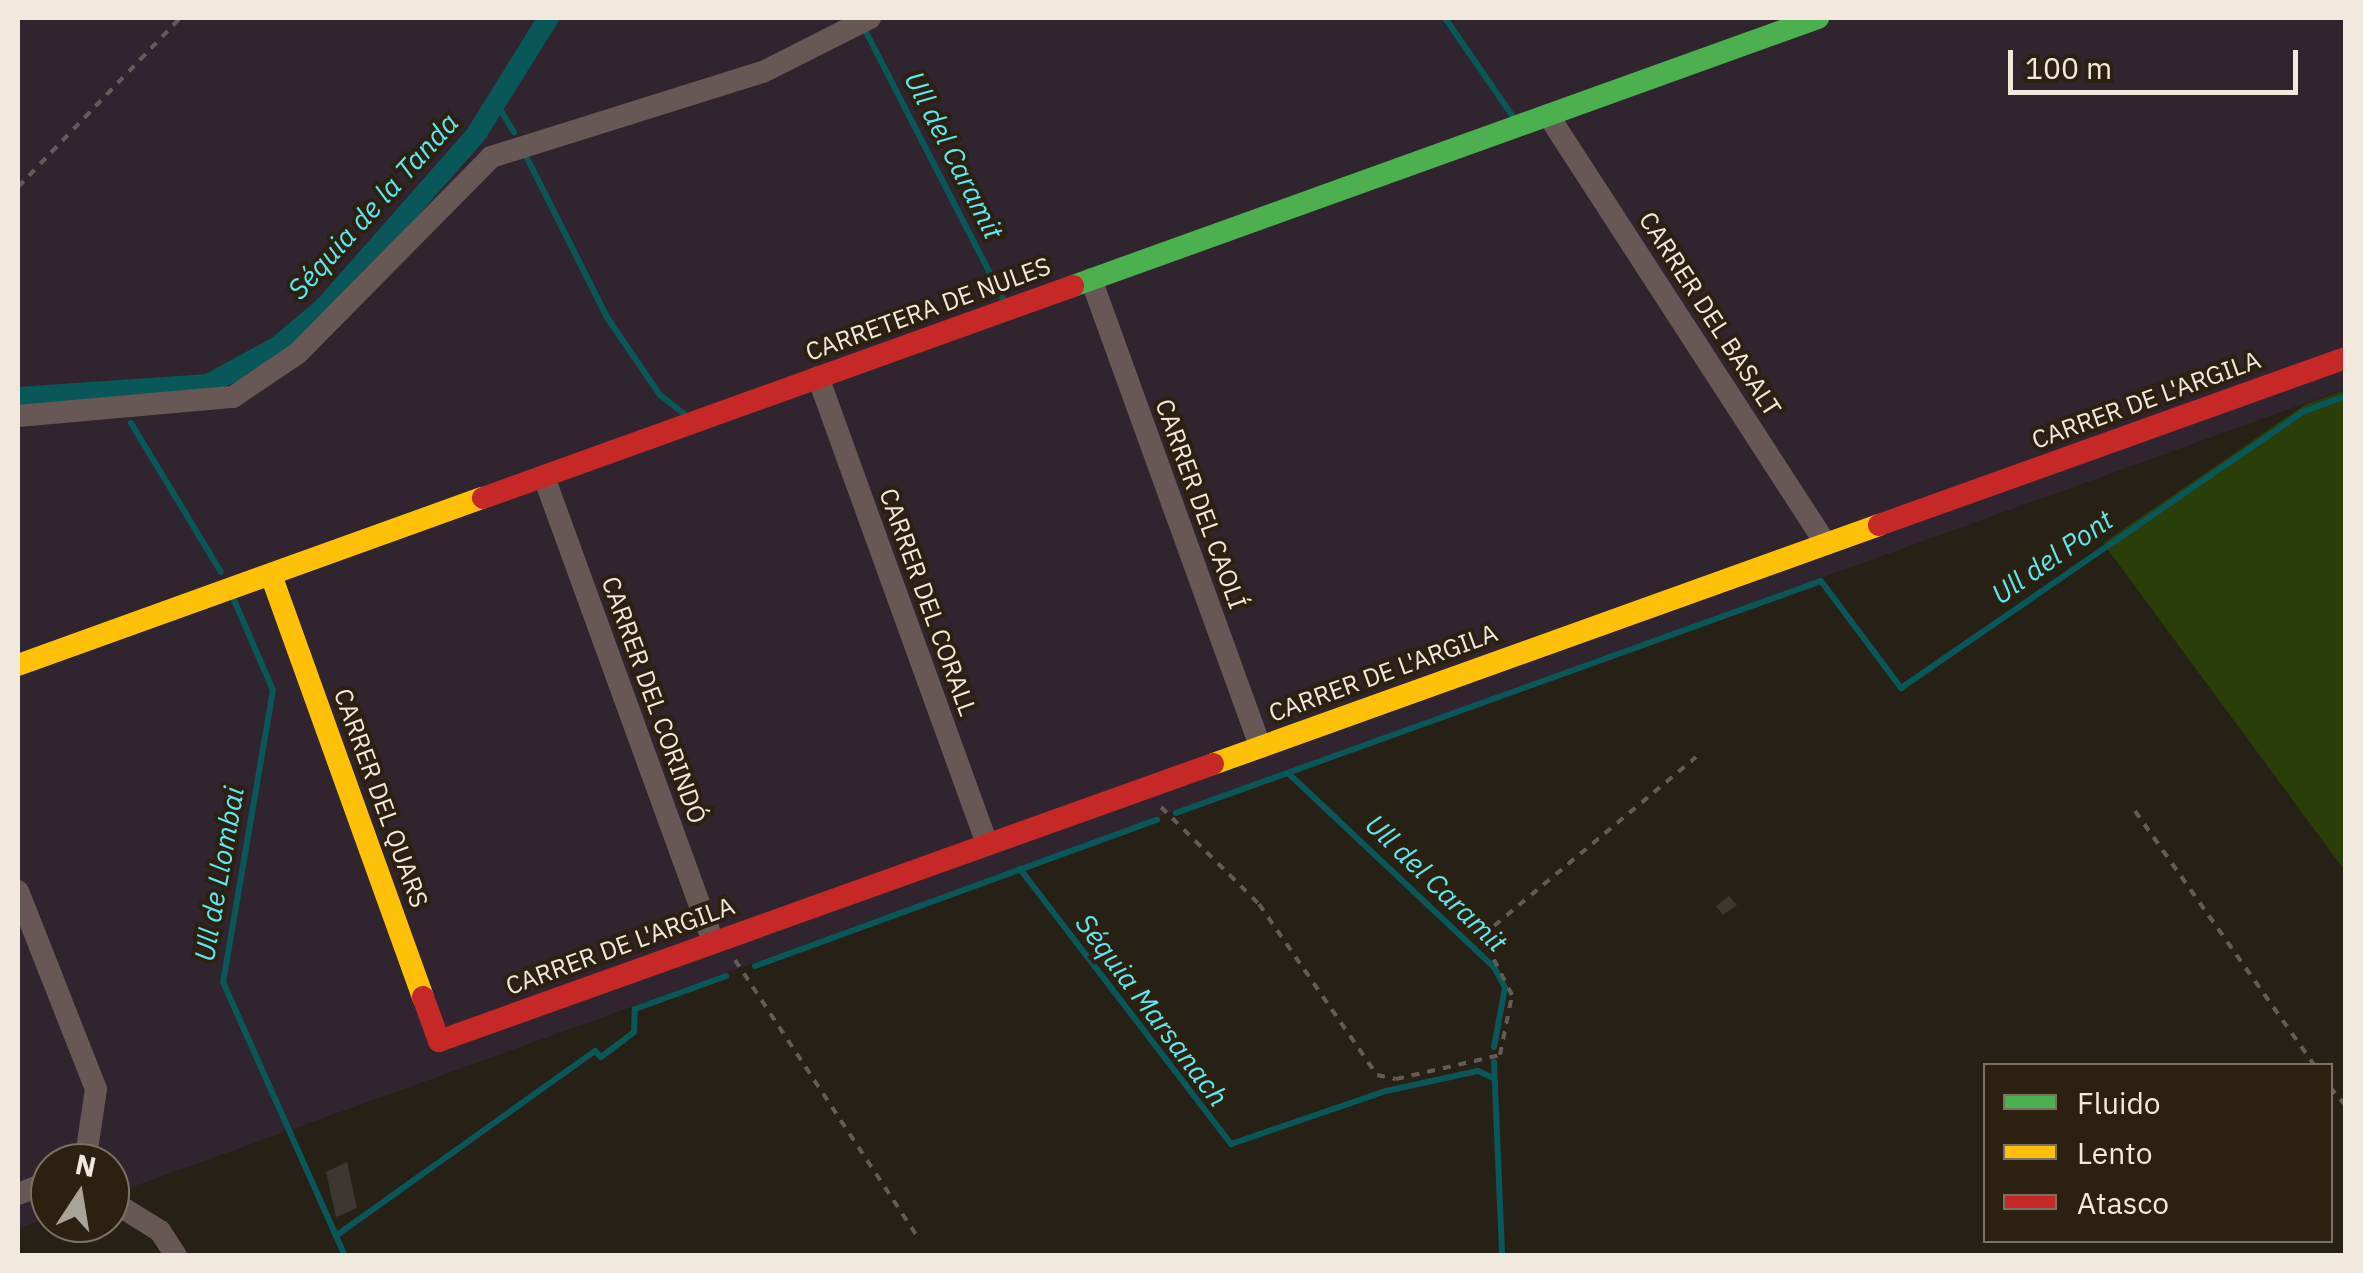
<!DOCTYPE html>
<meta charset="utf-8">
<style>
body{margin:0}
#map{position:relative;width:2363px;height:1273px;overflow:hidden;background:#262016;font-family:"IBM Plex Sans",sans-serif}
div>[style]{position:absolute}
.industrial>*{inset:0;background:#30242f}
.green>*{inset:0;background:#293e08}
.stream>*{height:6px;margin:-3px;padding:0 3px;transform-origin:3px;border-radius:3px;background:#095759}
.canal>*{height:20px;margin:-10px;padding:0 10px;transform-origin:10px;border-radius:10px;background:#095759}
.building>*{inset:0;background:#3e3731}
.path>*{height:4px;margin-top:-2px;transform-origin:0;background:repeating-linear-gradient(90deg,#655b56 0 8px,transparent 0 16px)}
.street>*{height:22px;margin:-11px;padding:0 11px;transform-origin:11px;border-radius:11px;background:#675855}
.fast>*{height:22px;margin:-11px;padding:0 11px;transform-origin:11px;border-radius:11px;background:#4caf50}
.slow>*{height:22px;margin:-11px;padding:0 11px;transform-origin:11px;border-radius:11px;background:#ffc107}
.jam>*{height:22px;margin:-11px;padding:0 11px;transform-origin:11px;border-radius:11px;background:#c62828}
span{translate:-50% -50%;white-space:nowrap;text-align:center;line-height:1.15;-webkit-text-stroke:8px #2c2110;paint-order:stroke}
.street-label{font-size:25px;color:#f1e9de}
.water-label{font-size:28px;color:#5ee9f2;font-style:italic}
.frame{position:absolute;inset:0;border:20px solid #f1e9de;pointer-events:none}
.legend{position:absolute;left:1983px;top:1063px;width:350px;height:180px;box-sizing:border-box;background:#2c2110;border:2px solid #7b7162;margin:0;padding:12px 18px;list-style:none;font-size:30px;color:#f1e9de}
.legend li{display:flex;align-items:center;gap:20px;height:50px}
.legend b{width:50px;border:2px solid #7b7162}
.north{position:absolute;left:30px;top:1143px;width:100px;height:100px;box-sizing:border-box;background:#2c2110;border:2px solid #7b7162;border-radius:50%;rotate:12deg;font-size:28px;font-weight:700;line-height:40px;text-align:center;color:#f1e9de}
.north::after{content:'';display:block;margin:auto;width:35px;height:45px;background:#aaa398;clip-path:polygon(50% 0,100% 100%,50% 72%,0 100%)}
.scale{position:absolute;left:2008px;top:50px;width:290px;height:45px;box-sizing:border-box;border:5px solid #f1e9de;border-top:0;padding-left:12px;font-size:30px;line-height:35px;white-space:nowrap;color:#f1e9de;-webkit-text-stroke:8px #2c2110;paint-order:stroke}
</style>
<div id="map">
<div class="industrial">
<i style="clip-path:polygon(18px 18px,2345px 18px,2345px 389px,110px 1195px,110px 1163px,50px 1163px,50px 1217px,18px 1229px)"></i>
</div>
<div class="green">
<i style="clip-path:polygon(2345px 390px,2346px 390px,2345px 871px,2103px 543px,2306px 404px)"></i>
</div>
<div class="stream">
<i style="left:1445px;top:18px;width:118px;rotate:55.4deg"></i>
<i style="left:866px;top:32px;width:300px;rotate:62.8deg"></i>
<i style="left:497px;top:104px;width:33px;rotate:59deg"></i>
<i style="left:524px;top:152px;width:187px;rotate:63.3deg"></i>
<i style="left:608px;top:319px;width:92px;rotate:55.6deg"></i>
<i style="left:660px;top:395px;width:33px;rotate:38deg"></i>
<i style="left:371px;top:263px;width:169px;rotate:-48.4deg"></i>
<i style="left:483px;top:137px;width:140px;rotate:-58.1deg"></i>
<i style="left:208px;top:389px;width:37px;rotate:-19deg"></i>
<i style="left:18px;top:403px;width:38px;rotate:-2deg"></i>
<i style="left:131px;top:423px;width:174px;rotate:58.9deg"></i>
<i style="left:234px;top:600px;width:98px;rotate:66.6deg"></i>
<i style="left:273px;top:690px;width:296px;rotate:99.7deg"></i>
<i style="left:223px;top:982px;width:300px;rotate:66deg"></i>
<i style="left:1288px;top:773px;width:283px;rotate:43.3deg"></i>
<i style="left:1494px;top:967px;width:24px;rotate:62deg"></i>
<i style="left:1505px;top:988px;width:60px;rotate:100.6deg"></i>
<i style="left:1176px;top:813px;width:685px;rotate:-19.78deg"></i>
<i style="left:1821px;top:581px;width:134px;rotate:53.2deg"></i>
<i style="left:1901px;top:688px;width:487px;rotate:-34.5deg"></i>
<i style="left:2302px;top:412px;width:47px;rotate:-20deg"></i>
<i style="left:1020px;top:869px;width:347px;rotate:52.5deg"></i>
<i style="left:1231px;top:1144px;width:164px;rotate:-18.9deg"></i>
<i style="left:1386px;top:1091px;width:94px;rotate:-12.3deg"></i>
<i style="left:1478px;top:1071px;width:17px;rotate:24deg"></i>
<i style="left:755px;top:966px;width:428px;rotate:-20deg"></i>
<i style="left:1494px;top:1062px;width:194px;rotate:87.6deg"></i>
<i style="left:337px;top:1235px;width:317px;rotate:-35.5deg"></i>
<i style="left:595px;top:1051px;width:8px;rotate:45deg"></i>
<i style="left:601px;top:1057px;width:41px;rotate:-37.1deg"></i>
<i style="left:634px;top:1032px;width:23px;rotate:-88deg"></i>
<i style="left:635px;top:1009px;width:97px;rotate:-19.9deg"></i>
</div>
<div class="canal">
<i style="left:18px;top:397px;width:190px;rotate:-3.9deg"></i>
<i style="left:208px;top:384px;width:80px;rotate:-28.5deg"></i>
<i style="left:278px;top:346px;width:60px;rotate:-40.3deg"></i>
<i style="left:324px;top:307px;width:227px;rotate:-48.6deg"></i>
<i style="left:474px;top:137px;width:140px;rotate:-58.1deg"></i>
</div>
<div class="building">
<i style="clip-path:polygon(1729px 896px,1737px 905px,1723px 915px,1716px 906px)"></i>
<i style="clip-path:polygon(347px 1162px,357px 1208px,336px 1217px,326px 1172px)"></i>
</div>
<div class="path">
<i style="left:18px;top:187px;width:234px;rotate:-46.2deg"></i>
<i style="left:1161px;top:807px;width:138px;rotate:44.7deg"></i>
<i style="left:1259px;top:904px;width:208px;rotate:55.4deg"></i>
<i style="left:1377px;top:1075px;width:19px;rotate:12deg"></i>
<i style="left:1396px;top:1079px;width:107px;rotate:-13deg"></i>
<i style="left:1500px;top:1055px;width:61px;rotate:-78.7deg"></i>
<i style="left:1512px;top:995px;width:66px;rotate:-117deg"></i>
<i style="left:1482px;top:936px;width:279px;rotate:-39.9deg"></i>
<i style="left:2135px;top:811px;width:312px;rotate:54.8deg"></i>
<i style="left:735px;top:960px;width:333px;rotate:56.6deg"></i>
<i style="left:2330px;top:1087px;width:25px;rotate:50deg"></i>
</div>
<div class="street">
<i style="left:1548px;top:115px;width:511px;rotate:57.06deg"></i>
<i style="left:1091px;top:279px;width:498px;rotate:70.1deg"></i>
<i style="left:818px;top:377px;width:497px;rotate:70.1deg"></i>
<i style="left:18px;top:416px;width:216px;rotate:-5.1deg"></i>
<i style="left:233px;top:397px;width:78px;rotate:-34.1deg"></i>
<i style="left:298px;top:353px;width:275px;rotate:-45.4deg"></i>
<i style="left:491px;top:157px;width:285px;rotate:-17.4deg"></i>
<i style="left:763px;top:72px;width:120px;rotate:-26.8deg"></i>
<i style="left:544px;top:477px;width:495px;rotate:70deg"></i>
<i style="left:18px;top:891px;width:213px;rotate:68.5deg"></i>
<i style="left:96px;top:1089px;width:75px;rotate:98.5deg"></i>
<i style="left:18px;top:1194px;width:34px;rotate:-21deg"></i>
<i style="left:110px;top:1200px;width:59px;rotate:31.8deg"></i>
<i style="left:160px;top:1231px;width:30px;rotate:57deg"></i>
</div>
<div class="fast">
<i style="left:1073px;top:286px;width:792px;rotate:-19.79deg"></i>
</div>
<div class="slow">
<i style="left:271px;top:575px;width:449px;rotate:70.2deg"></i>
<i style="left:18px;top:665px;width:494px;rotate:-19.8deg"></i>
<i style="left:1213px;top:764px;width:708px;rotate:-19.74deg"></i>
</div>
<div class="jam">
<i style="left:483px;top:498px;width:627px;rotate:-19.76deg"></i>
<i style="left:1879px;top:525px;width:496px;rotate:-19.7deg"></i>
<i style="left:423px;top:997px;width:47px;rotate:70deg"></i>
<i style="left:439px;top:1041px;width:822px;rotate:-19.69deg"></i>
</div>
<div class="street-label">
<span style="left:928px;top:309px;rotate:-20deg">CARRETERA DE NULES</span>
<span style="left:1710px;top:314px;rotate:57deg">CARRER DEL BASALT</span>
<span style="left:2146px;top:400px;rotate:-20deg">CARRER DE L'ARGILA</span>
<span style="left:1201px;top:504px;rotate:70deg">CARRER DEL CAOLÍ</span>
<span style="left:928px;top:602px;rotate:70deg">CARRER DEL CORALL</span>
<span style="left:1383px;top:673px;rotate:-20deg">CARRER DE L'ARGILA</span>
<span style="left:654px;top:700px;rotate:70deg">CARRER DEL CORINDÓ</span>
<span style="left:381px;top:798px;rotate:70deg">CARRER DEL QUARS</span>
<span style="left:620px;top:946px;rotate:-20deg">CARRER DE L'ARGILA</span>
</div>
<div class="water-label">
<span style="left:954px;top:155px;rotate:63deg">Ull del Caramit</span>
<span style="left:373px;top:206px;rotate:-48deg">Séquia de la Tanda</span>
<span style="left:2052px;top:557px;rotate:-35deg">Ull del Pont</span>
<span style="left:219px;top:874px;rotate:-80deg">Ull de Llombai</span>
<span style="left:1436px;top:883px;rotate:44deg">Ull del Caramit</span>
<span style="left:1152px;top:1010px;rotate:53deg">Séquia Marsanach</span>
</div>
<div class="frame"></div>
<ul class="legend">
<li><b style="height:12px;background:#4caf50"></b>Fluido</li>
<li><b style="height:12px;background:#ffc107"></b>Lento</li>
<li><b style="height:12px;background:#c62828"></b>Atasco</li>
</ul>
<div class="north">N</div>
<div class="scale">100 m</div>
</div>
